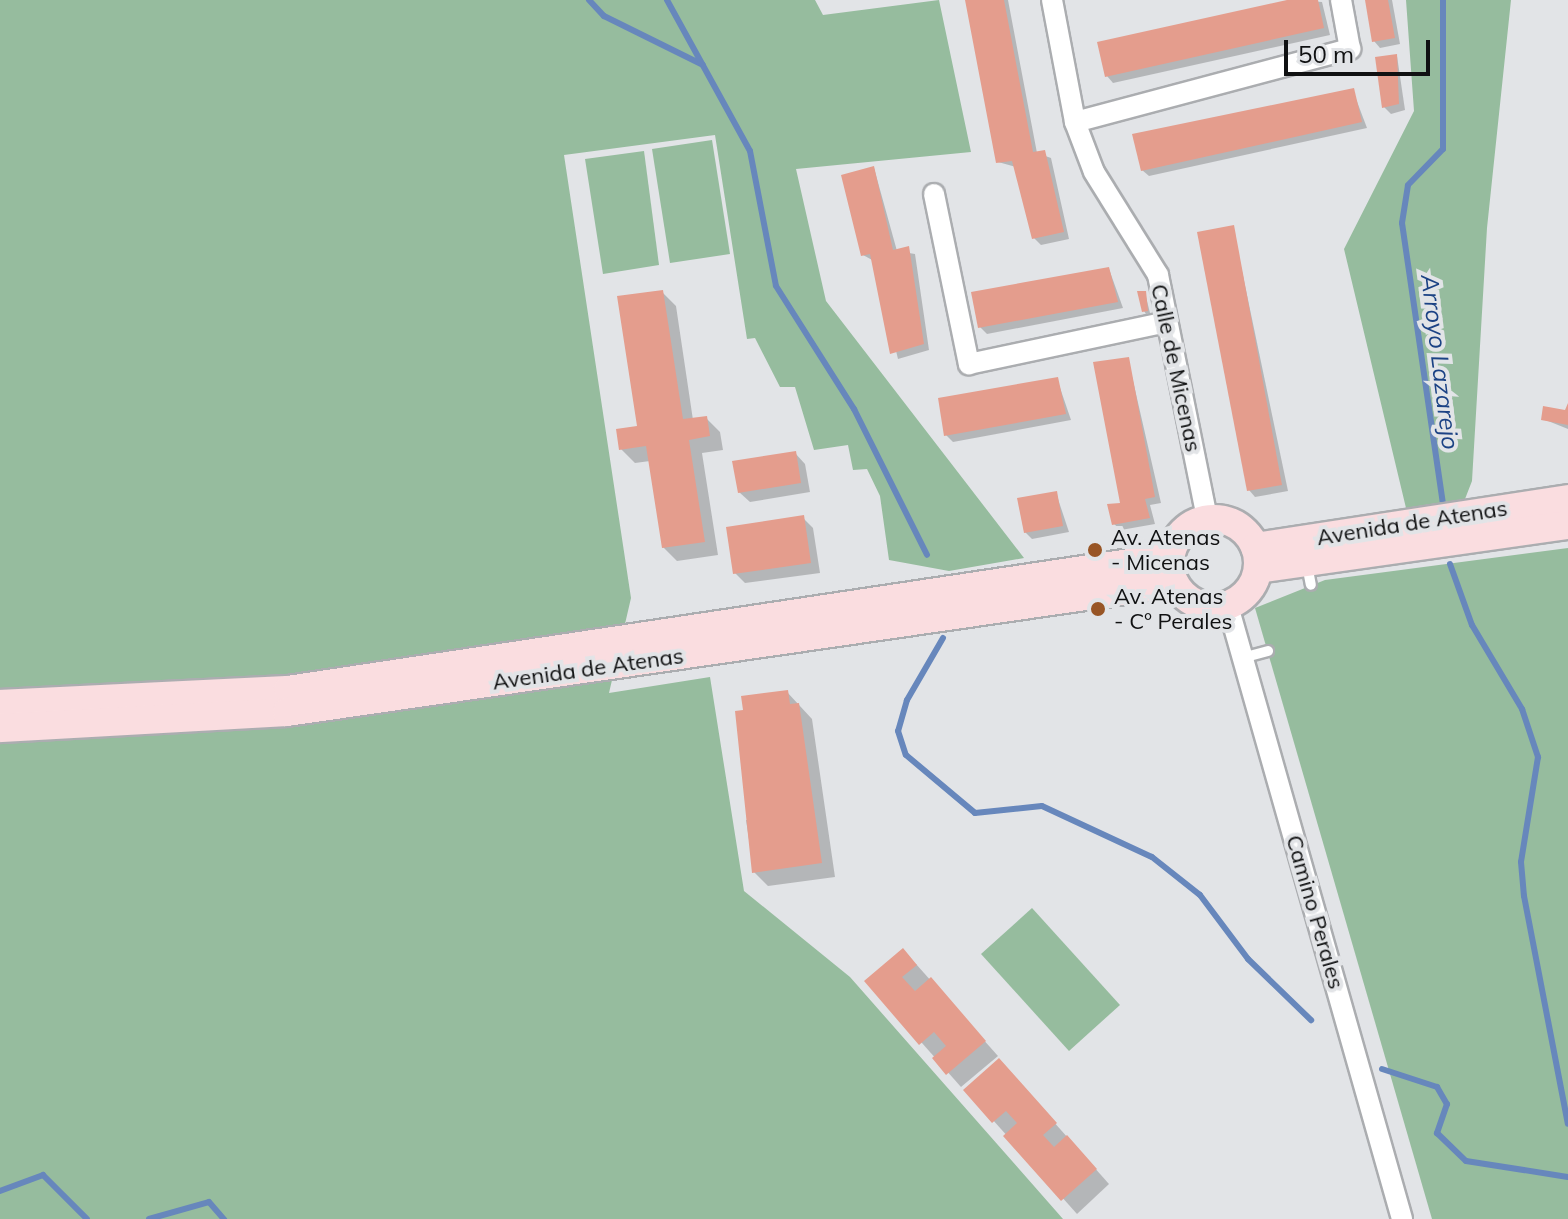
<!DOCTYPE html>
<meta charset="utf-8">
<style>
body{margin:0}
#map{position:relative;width:1568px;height:1219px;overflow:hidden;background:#e2e4e7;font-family:Mulish,sans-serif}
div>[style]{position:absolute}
.green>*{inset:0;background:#96bc9e}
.shadow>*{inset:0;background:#0003}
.stream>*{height:6px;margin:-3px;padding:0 3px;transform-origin:3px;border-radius:3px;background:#6787bc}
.building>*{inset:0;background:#e49d8d}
.roads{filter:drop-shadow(2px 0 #abadb0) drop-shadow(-2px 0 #abadb0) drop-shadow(0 2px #abadb0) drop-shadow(0 -2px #abadb0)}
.lane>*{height:10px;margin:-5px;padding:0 5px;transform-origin:5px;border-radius:5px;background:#fff}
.street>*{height:20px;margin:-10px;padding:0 10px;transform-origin:10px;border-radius:10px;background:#fff}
.secondary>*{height:28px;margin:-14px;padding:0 14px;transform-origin:14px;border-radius:14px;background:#fadde0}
.secondary>.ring{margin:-14px;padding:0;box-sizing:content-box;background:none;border:28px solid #fadde0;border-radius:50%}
.dots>*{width:22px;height:22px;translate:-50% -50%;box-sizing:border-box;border:4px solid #e2e4e7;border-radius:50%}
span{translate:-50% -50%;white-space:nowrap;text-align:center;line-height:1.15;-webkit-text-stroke:8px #e2e4e7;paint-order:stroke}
.street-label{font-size:22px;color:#101112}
.poi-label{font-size:22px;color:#101112}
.left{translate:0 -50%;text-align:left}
.water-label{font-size:24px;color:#1b4284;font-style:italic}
.scale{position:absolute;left:1284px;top:40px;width:146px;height:36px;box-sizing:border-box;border:4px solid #101112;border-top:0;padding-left:10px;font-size:24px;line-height:28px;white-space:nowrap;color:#101112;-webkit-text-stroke:6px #e2e4e7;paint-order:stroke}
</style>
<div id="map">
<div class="green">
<i style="clip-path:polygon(0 0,815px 0,823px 15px,939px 0,971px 152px,796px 169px,826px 301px,1024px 558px,949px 571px,889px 560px,880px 496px,867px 469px,853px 470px,848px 445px,814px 450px,795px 387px,780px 387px,755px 338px,747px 339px,715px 135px,564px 155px,631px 598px,609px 693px,710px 677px,744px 891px,850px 977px,1063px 1219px,0 1219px)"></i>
<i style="clip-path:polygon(1406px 0,1511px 0,1487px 228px,1472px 481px,1465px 499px,1406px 508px,1344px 249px,1414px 111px)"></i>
<i style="clip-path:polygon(712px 140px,730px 254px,670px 263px,652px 149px)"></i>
<i style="clip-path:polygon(644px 151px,659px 265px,603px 274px,585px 159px)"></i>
<i style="clip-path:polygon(1568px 548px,1568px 1219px,1432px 1219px,1255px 608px,1325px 580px)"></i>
<i style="clip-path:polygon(1032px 908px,1120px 1005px,1069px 1051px,981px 954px)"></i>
</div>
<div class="shadow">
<i style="clip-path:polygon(967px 0,1008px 0,1037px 153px,1051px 158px,1069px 239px,1041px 245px,1034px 238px,1016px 167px,998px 162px)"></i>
<i style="clip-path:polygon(1296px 0,1322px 2px,1330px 35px,1113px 83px,1107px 76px)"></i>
<i style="clip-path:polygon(1367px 0,1392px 0,1400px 44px,1380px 48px,1374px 41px)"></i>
<i style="clip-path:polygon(1397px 56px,1405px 110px,1391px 114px,1384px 107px)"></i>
<i style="clip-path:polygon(1353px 91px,1367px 128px,1149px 176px,1142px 170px)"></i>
<i style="clip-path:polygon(874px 168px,897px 251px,915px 254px,929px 350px,898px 359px,874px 261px,863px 255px)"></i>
<i style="clip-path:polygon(1233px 228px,1288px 491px,1255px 497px,1249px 490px)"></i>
<i style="clip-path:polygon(1109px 269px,1123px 308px,987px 334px,980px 327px)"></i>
<i style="clip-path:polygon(662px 292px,676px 306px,693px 420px,706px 418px,720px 432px,723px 450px,702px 453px,718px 555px,677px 561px,663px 547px,650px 461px,635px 463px,621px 449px,640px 428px)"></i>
<i style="clip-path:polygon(1145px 293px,1150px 313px,1146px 314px,1144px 311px)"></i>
<i style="clip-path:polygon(1128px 359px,1161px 503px,1150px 505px,1155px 524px,1121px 530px,1114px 524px,1122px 504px)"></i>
<i style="clip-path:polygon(1057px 379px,1071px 420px,953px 442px,946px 435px)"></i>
<i style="clip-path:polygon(1568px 406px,1568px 429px,1543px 419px,1567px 412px)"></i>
<i style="clip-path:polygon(795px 453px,805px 464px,810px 492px,750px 502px,739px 492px)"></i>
<i style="clip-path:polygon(1056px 493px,1069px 532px,1032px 539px,1025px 532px)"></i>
<i style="clip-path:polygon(803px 518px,813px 528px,820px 573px,745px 583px,735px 573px)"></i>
<i style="clip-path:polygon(787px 692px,812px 719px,835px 877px,768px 886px,754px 872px,746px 820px,753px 820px)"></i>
<i style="clip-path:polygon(916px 964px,998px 1056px,961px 1087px,867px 981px)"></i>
<i style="clip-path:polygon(1012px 1075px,1109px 1184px,1077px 1214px,966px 1090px)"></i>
</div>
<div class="stream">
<i style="left:589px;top:0;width:22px;rotate:47deg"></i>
<i style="left:604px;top:16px;width:110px;rotate:26.3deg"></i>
<i style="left:667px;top:0;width:172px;rotate:61.2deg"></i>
<i style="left:750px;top:151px;width:137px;rotate:79.1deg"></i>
<i style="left:776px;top:286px;width:146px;rotate:57.6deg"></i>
<i style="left:854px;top:409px;width:163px;rotate:63.4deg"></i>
<i style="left:1443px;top:504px;width:284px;rotate:-98.3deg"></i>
<i style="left:1402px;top:223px;width:38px;rotate:-81deg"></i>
<i style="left:1408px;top:185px;width:50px;rotate:-45.8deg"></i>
<i style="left:1443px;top:149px;width:149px;rotate:-90deg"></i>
<i style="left:1450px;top:564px;width:65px;rotate:70.2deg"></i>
<i style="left:1472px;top:625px;width:98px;rotate:59.2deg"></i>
<i style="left:1522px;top:709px;width:51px;rotate:71.6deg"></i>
<i style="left:1538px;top:757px;width:106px;rotate:99.2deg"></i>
<i style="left:1521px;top:862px;width:34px;rotate:85deg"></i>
<i style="left:1524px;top:896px;width:232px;rotate:79.1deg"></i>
<i style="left:943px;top:638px;width:72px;rotate:120.1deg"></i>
<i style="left:907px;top:700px;width:32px;rotate:106deg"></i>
<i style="left:898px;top:731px;width:25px;rotate:72deg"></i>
<i style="left:906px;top:755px;width:90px;rotate:40deg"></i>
<i style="left:975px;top:813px;width:67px;rotate:-6deg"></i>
<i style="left:1042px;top:806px;width:121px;rotate:24.9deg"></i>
<i style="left:1152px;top:857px;width:61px;rotate:38.4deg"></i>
<i style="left:1200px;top:895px;width:80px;rotate:53.1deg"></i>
<i style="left:1248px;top:959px;width:88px;rotate:44.1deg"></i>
<i style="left:1382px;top:1069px;width:58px;rotate:18.1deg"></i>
<i style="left:1437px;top:1087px;width:20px;rotate:60deg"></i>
<i style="left:1447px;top:1104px;width:31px;rotate:109deg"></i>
<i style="left:1437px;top:1133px;width:40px;rotate:44deg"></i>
<i style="left:1466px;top:1161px;width:103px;rotate:8.9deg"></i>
<i style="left:0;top:1191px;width:46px;rotate:-20.4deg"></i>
<i style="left:43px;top:1175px;width:62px;rotate:45deg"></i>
<i style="left:149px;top:1219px;width:62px;rotate:-15.8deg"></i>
<i style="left:209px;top:1202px;width:23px;rotate:49deg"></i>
</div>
<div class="building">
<i style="clip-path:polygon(965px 0,1004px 0,1033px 152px,1045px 150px,1064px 232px,1032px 239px,1012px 161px,996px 163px)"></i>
<i style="clip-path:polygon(1287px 0,1318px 0,1324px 28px,1105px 77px,1097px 42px)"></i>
<i style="clip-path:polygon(1365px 0,1388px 0,1395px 38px,1372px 42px)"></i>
<i style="clip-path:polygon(1397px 54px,1399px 104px,1382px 108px,1375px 57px)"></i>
<i style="clip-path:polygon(1354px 88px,1362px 122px,1141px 171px,1132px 134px)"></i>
<i style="clip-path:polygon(874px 166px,893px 250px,909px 246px,924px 344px,890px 354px,870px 254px,861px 256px,841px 175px)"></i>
<i style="clip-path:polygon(1234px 225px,1282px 485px,1247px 491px,1197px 232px)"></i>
<i style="clip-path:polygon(1109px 267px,1118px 302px,978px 328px,971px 292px)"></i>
<i style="clip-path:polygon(663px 290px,683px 419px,707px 416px,710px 436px,689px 440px,705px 542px,662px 548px,646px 446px,619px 450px,616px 429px,637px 426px,617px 296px)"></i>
<i style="clip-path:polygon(1137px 291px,1146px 291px,1148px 311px,1142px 312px)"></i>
<i style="clip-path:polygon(1129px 357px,1155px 497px,1145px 499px,1150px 518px,1112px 525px,1107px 504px,1120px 503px,1093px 362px)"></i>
<i style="clip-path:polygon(1058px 377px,1066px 414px,944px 436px,938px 398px)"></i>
<i style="clip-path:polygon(1568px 403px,1568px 425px,1541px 420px,1543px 406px,1565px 410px)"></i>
<i style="clip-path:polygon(796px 451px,801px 483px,738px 493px,732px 461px)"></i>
<i style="clip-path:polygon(1057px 491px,1063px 526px,1024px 533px,1017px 498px)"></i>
<i style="clip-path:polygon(804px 515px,811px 563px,733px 574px,726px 527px)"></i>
<i style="clip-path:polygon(788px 690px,790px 704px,799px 703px,822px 863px,752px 873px,735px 711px,743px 710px,741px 696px)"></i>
<i style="clip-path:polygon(903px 948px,917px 965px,902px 977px,915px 991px,931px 977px,986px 1041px,946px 1075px,932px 1058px,946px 1046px,934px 1032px,919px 1045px,864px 981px)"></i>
<i style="clip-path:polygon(999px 1058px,1057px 1123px,1043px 1135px,1054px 1147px,1067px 1135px,1097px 1169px,1061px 1201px,1003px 1136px,1017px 1123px,1006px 1111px,992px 1123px,963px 1090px)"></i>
</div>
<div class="roads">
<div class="lane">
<i style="left:1307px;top:565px;width:20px;rotate:79deg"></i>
<i style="left:1242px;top:658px;width:27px;rotate:-15deg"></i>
</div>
<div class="street">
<i style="left:1052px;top:0;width:124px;rotate:79.3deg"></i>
<i style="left:1075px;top:122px;width:53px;rotate:69.2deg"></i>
<i style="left:1094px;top:172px;width:121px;rotate:58.1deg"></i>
<i style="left:1158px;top:275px;width:249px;rotate:78.6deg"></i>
<i style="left:1075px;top:122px;width:285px;rotate:-14.9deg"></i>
<i style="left:1350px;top:49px;width:50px;rotate:-100.4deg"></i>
<i style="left:934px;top:194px;width:174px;rotate:78.4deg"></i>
<i style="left:969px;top:364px;width:202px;rotate:-12deg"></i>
<i style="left:1228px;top:606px;width:637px;rotate:74.15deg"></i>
</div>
<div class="secondary">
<i class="ring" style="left:1170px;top:519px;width:60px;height:60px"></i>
<i style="left:1255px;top:547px;width:317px;rotate:-8.7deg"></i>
<i style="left:1258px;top:569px;width:313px;rotate:-8.1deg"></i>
<i style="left:0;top:704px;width:288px;rotate:-2.8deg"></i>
<i style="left:288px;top:690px;width:891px;rotate:-8.58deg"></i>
<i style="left:0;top:728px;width:287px;rotate:-3.2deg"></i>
<i style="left:287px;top:712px;width:896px;rotate:-8.27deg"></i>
</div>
</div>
<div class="dots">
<i style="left:1095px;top:550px;background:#985525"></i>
<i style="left:1098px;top:609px;background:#985525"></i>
</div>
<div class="street-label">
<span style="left:1176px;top:368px;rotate:78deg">Calle de Micenas</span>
<span style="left:1412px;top:523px;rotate:-9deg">Avenida de Atenas</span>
<span style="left:588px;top:669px;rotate:-8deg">Avenida de Atenas</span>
<span style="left:1315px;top:912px;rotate:74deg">Camino Perales</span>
</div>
<div class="poi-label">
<span class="left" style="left:1111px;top:550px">Av. Atenas<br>- Micenas</span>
<span class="left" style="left:1114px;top:609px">Av. Atenas<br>- Cº Perales</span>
</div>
<div class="water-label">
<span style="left:1440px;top:362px;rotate:83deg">Arroyo Lazarejo</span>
</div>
<div class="scale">50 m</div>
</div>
